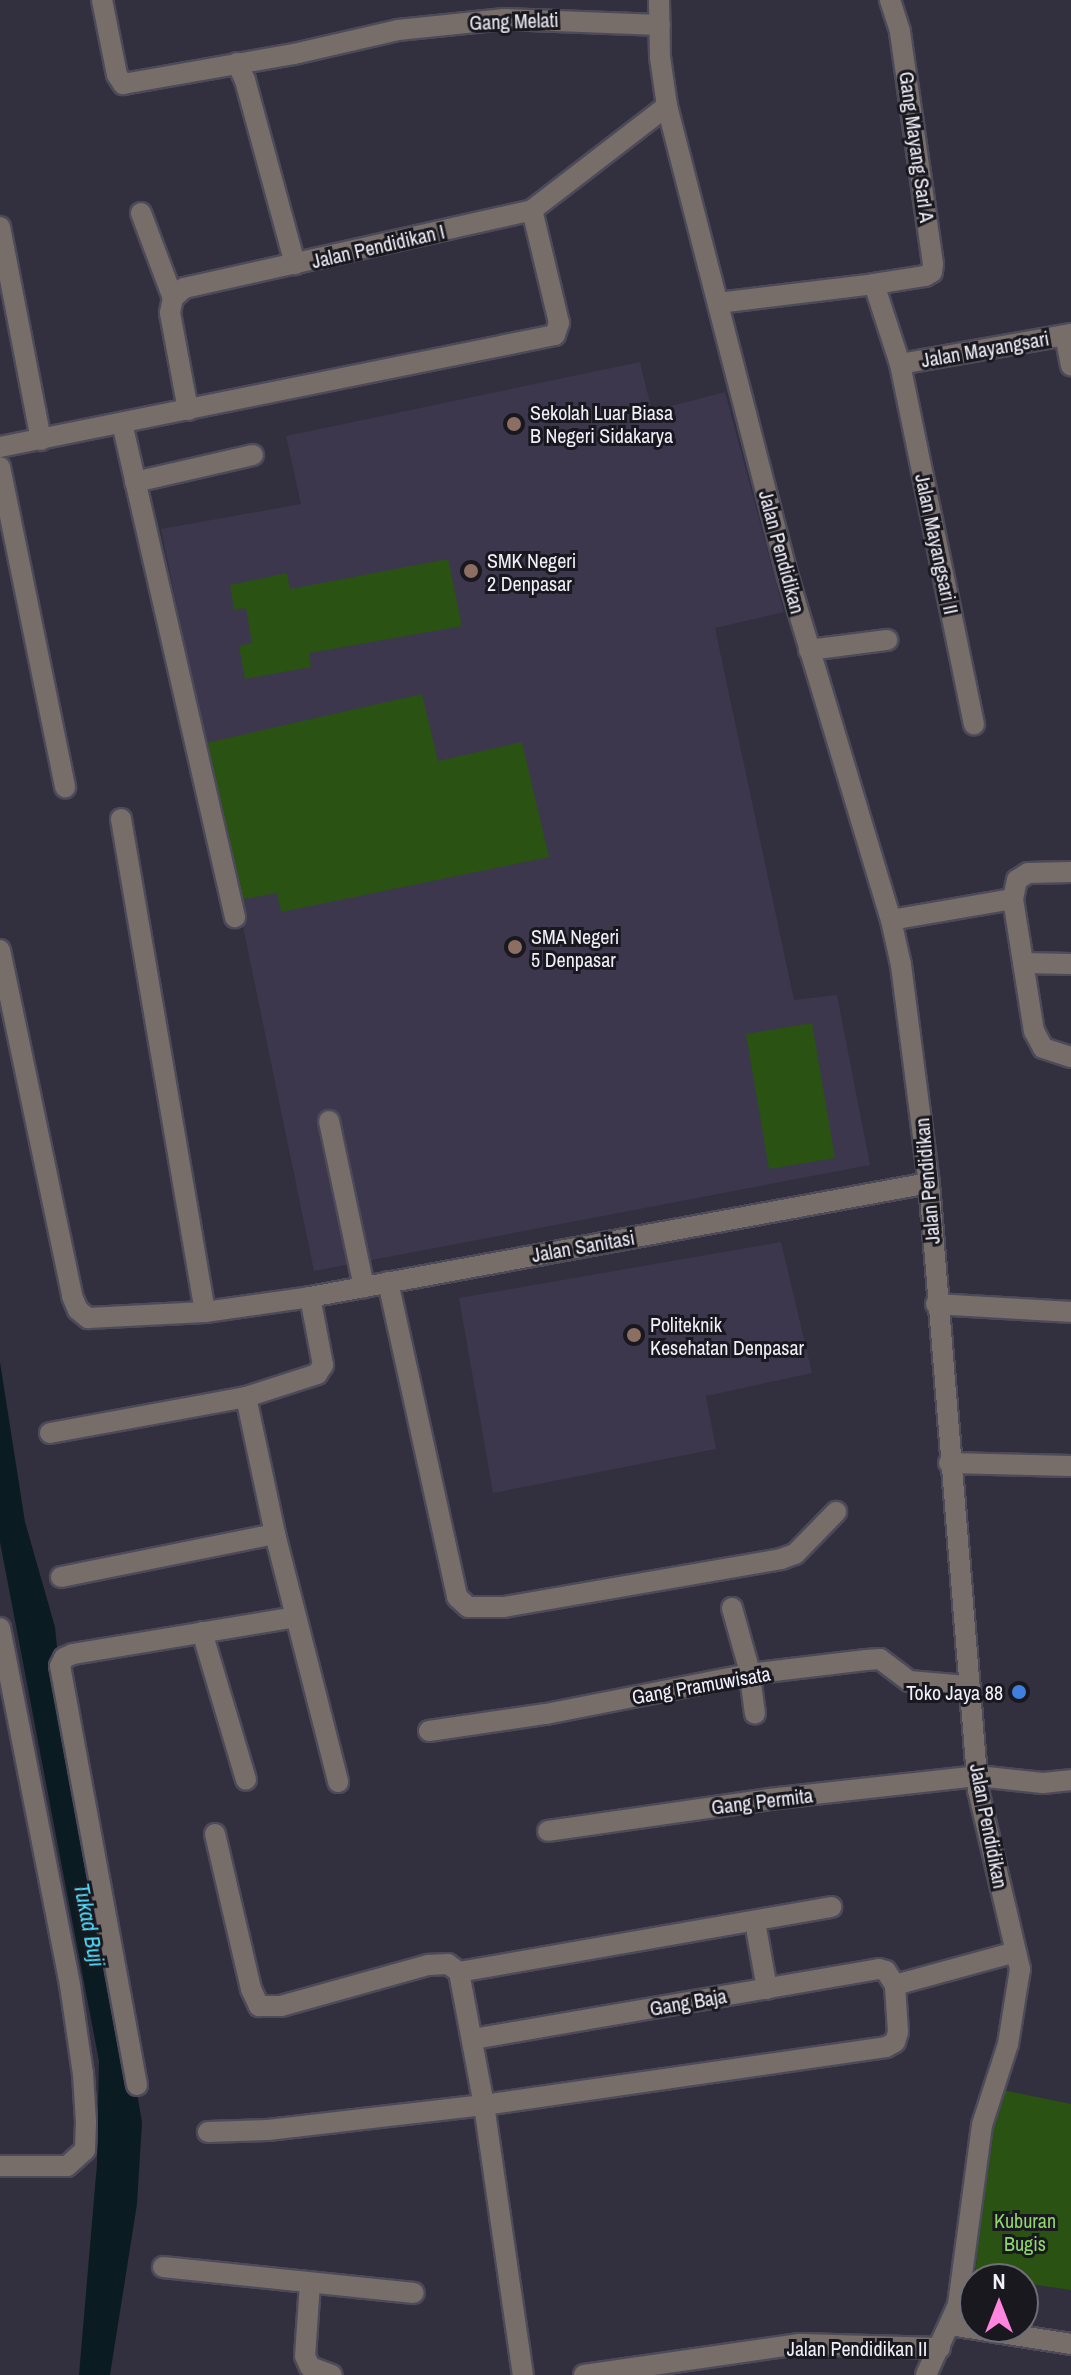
<!DOCTYPE html>
<style>
body{margin:0}
#map{position:relative;width:1071px;height:2375px;overflow:hidden;background:#322f3f;font-family:"Archivo Narrow",sans-serif}
div>[style]{position:absolute}
.built>*{inset:0;background:#3c374d}
.green>*{inset:0;background:#2a5213}
.water>*{inset:0;background:#0a1c21}
.roads{filter:drop-shadow(2px 0 #4d4a59) drop-shadow(-2px 0 #4d4a59) drop-shadow(0 2px #4d4a59) drop-shadow(0 -2px #4d4a59)}
.minor>*{height:20px;margin:-10px;padding:0 10px;transform-origin:10px;border-radius:10px;background:#776e6a}
.dots>*{width:22px;height:22px;translate:-50% -50%;box-sizing:border-box;border:4px solid #19181f;border-radius:50%}
span{translate:-50% -50%;white-space:nowrap;text-align:center;line-height:1.15;-webkit-text-stroke:6px #19181f;paint-order:stroke}
.street-label{font-size:20px;color:#f1eff9}
.poi-label{font-size:20px;color:#f1eff9}
.left{translate:0 -50%;text-align:left}
.right{translate:-100% -50%;text-align:right}
.park-label{font-size:20px;color:#90d86d}
.water-label{font-size:22px;color:#51dfff;font-style:italic}
.north{position:absolute;left:959px;top:2263px;width:80px;height:80px;box-sizing:border-box;background:#19181f;border:2px solid #6f6e76;border-radius:50%;rotate:0deg;font-size:22px;font-weight:700;line-height:32px;text-align:center;color:#f1eff9}
.north::after{content:'';display:block;margin:auto;width:28px;height:36px;background:#ff85df;clip-path:polygon(50% 0,100% 100%,50% 72%,0 100%)}
</style>
<div id="map">
<div class="built">
<i style="clip-path:polygon(640px 362px,652px 411px,725px 392px,784px 612px,715px 628px,794px 1000px,837px 995px,870px 1165px,314px 1271px,161px 529px,301px 504px,286px 436px)"></i>
<i style="clip-path:polygon(781px 1242px,812px 1373px,706px 1396px,716px 1449px,493px 1493px,459px 1298px)"></i>
</div>
<div class="green">
<i style="clip-path:polygon(448px 559px,462px 626px,309px 653px,311px 667px,245px 679px,239px 646px,252px 643px,246px 608px,234px 610px,230px 585px,287px 573px,290px 589px)"></i>
<i style="clip-path:polygon(422px 694px,438px 761px,522px 742px,549px 857px,281px 912px,277px 893px,238px 900px,206px 743px)"></i>
<i style="clip-path:polygon(812px 1023px,835px 1158px,769px 1169px,746px 1034px)"></i>
<i style="clip-path:polygon(1002px 2090px,1071px 2104px,1071px 2290px,1023px 2283px,1023px 2279px,975px 2277px,988px 2136px)"></i>
</div>
<div class="water">
<i style="clip-path:polygon(0 1362px,25px 1522px,55px 1627px,62px 1698px,111px 1944px,142px 2122px,137px 2204px,110px 2375px,79px 2375px,97px 2164px,99px 2061px,0 1542px)"></i>
</div>
<div class="roads">
<div class="minor">
<i style="left:102px;top:0;width:76px;rotate:78.7deg"></i>
<i style="left:117px;top:75px;width:11px;rotate:56deg"></i>
<i style="left:123px;top:84px;width:174px;rotate:-10deg"></i>
<i style="left:294px;top:54px;width:107px;rotate:-13deg"></i>
<i style="left:398px;top:30px;width:107px;rotate:-5.9deg"></i>
<i style="left:504px;top:19px;width:156px;rotate:2.2deg"></i>
<i style="left:659px;top:0;width:57px;rotate:89deg"></i>
<i style="left:660px;top:57px;width:49px;rotate:81.9deg"></i>
<i style="left:667px;top:106px;width:486px;rotate:75.6deg"></i>
<i style="left:788px;top:577px;width:358px;rotate:73.3deg"></i>
<i style="left:891px;top:920px;width:46px;rotate:77.5deg"></i>
<i style="left:901px;top:965px;width:220px;rotate:82.7deg"></i>
<i style="left:929px;top:1183px;width:609px;rotate:85.38deg"></i>
<i style="left:978px;top:1790px;width:184px;rotate:76.8deg"></i>
<i style="left:1020px;top:1969px;width:76px;rotate:99.1deg"></i>
<i style="left:1008px;top:2044px;width:85px;rotate:107.8deg"></i>
<i style="left:982px;top:2125px;width:182px;rotate:97.6deg"></i>
<i style="left:958px;top:2305px;width:77px;rotate:114.6deg"></i>
<i style="left:237px;top:63px;width:19px;rotate:65deg"></i>
<i style="left:245px;top:80px;width:191px;rotate:74.8deg"></i>
<i style="left:141px;top:213px;width:91px;rotate:69.4deg"></i>
<i style="left:0;top:227px;width:217px;rotate:79.1deg"></i>
<i style="left:874px;top:284px;width:52px;rotate:-8.9deg"></i>
<i style="left:925px;top:276px;width:8px;rotate:-30deg"></i>
<i style="left:932px;top:272px;width:8px;rotate:-83deg"></i>
<i style="left:933px;top:264px;width:235px;rotate:-98.1deg"></i>
<i style="left:900px;top:31px;width:33px;rotate:-108deg"></i>
<i style="left:718px;top:303px;width:157px;rotate:-6.9deg"></i>
<i style="left:874px;top:284px;width:84px;rotate:72deg"></i>
<i style="left:900px;top:364px;width:174px;rotate:-10deg"></i>
<i style="left:1065px;top:335px;width:31px;rotate:79deg"></i>
<i style="left:900px;top:364px;width:368px;rotate:78.4deg"></i>
<i style="left:188px;top:410px;width:99px;rotate:-100.5deg"></i>
<i style="left:170px;top:313px;width:15px;rotate:-79deg"></i>
<i style="left:173px;top:298px;width:15px;rotate:-42deg"></i>
<i style="left:184px;top:288px;width:357px;rotate:-12.6deg"></i>
<i style="left:532px;top:210px;width:170px;rotate:-37.6deg"></i>
<i style="left:122px;top:423px;width:507px;rotate:77.12deg"></i>
<i style="left:0;top:447px;width:566px;rotate:-11.41deg"></i>
<i style="left:555px;top:335px;width:13px;rotate:-72deg"></i>
<i style="left:559px;top:323px;width:116px;rotate:-103.4deg"></i>
<i style="left:0;top:467px;width:327px;rotate:78.5deg"></i>
<i style="left:135px;top:482px;width:121px;rotate:-12.9deg"></i>
<i style="left:809px;top:650px;width:79px;rotate:-7.3deg"></i>
<i style="left:121px;top:819px;width:500px;rotate:80.33deg"></i>
<i style="left:1071px;top:872px;width:43px;rotate:178.7deg"></i>
<i style="left:1028px;top:873px;width:13px;rotate:148deg"></i>
<i style="left:1017px;top:880px;width:19px;rotate:102deg"></i>
<i style="left:1013px;top:899px;width:134px;rotate:81deg"></i>
<i style="left:1034px;top:1031px;width:19px;rotate:62deg"></i>
<i style="left:1043px;top:1048px;width:29px;rotate:18deg"></i>
<i style="left:891px;top:920px;width:124px;rotate:-9.8deg"></i>
<i style="left:0;top:950px;width:353px;rotate:78.2deg"></i>
<i style="left:72px;top:1296px;width:15px;rotate:67deg"></i>
<i style="left:78px;top:1310px;width:13px;rotate:39deg"></i>
<i style="left:88px;top:1318px;width:117px;rotate:-2.9deg"></i>
<i style="left:205px;top:1312px;width:106px;rotate:-8.1deg"></i>
<i style="left:310px;top:1297px;width:629px;rotate:-10.44deg"></i>
<i style="left:1023px;top:963px;width:48px;rotate:1.2deg"></i>
<i style="left:329px;top:1121px;width:170px;rotate:78.1deg"></i>
<i style="left:388px;top:1282px;width:322px;rotate:77.6deg"></i>
<i style="left:457px;top:1597px;width:15px;rotate:42deg"></i>
<i style="left:468px;top:1607px;width:36px"></i>
<i style="left:504px;top:1607px;width:281px;rotate:-9.8deg"></i>
<i style="left:781px;top:1559px;width:15px;rotate:-20deg"></i>
<i style="left:795px;top:1554px;width:59px;rotate:-45.7deg"></i>
<i style="left:936px;top:1304px;width:135px;rotate:3.4deg"></i>
<i style="left:246px;top:1397px;width:140px;rotate:78deg"></i>
<i style="left:275px;top:1534px;width:256px;rotate:75.7deg"></i>
<i style="left:50px;top:1433px;width:199px;rotate:-10.4deg"></i>
<i style="left:246px;top:1397px;width:75px;rotate:-17.9deg"></i>
<i style="left:317px;top:1374px;width:11px;rotate:-56deg"></i>
<i style="left:323px;top:1365px;width:69px;rotate:-100.8deg"></i>
<i style="left:949px;top:1463px;width:122px;rotate:1.4deg"></i>
<i style="left:61px;top:1577px;width:218px;rotate:-11.4deg"></i>
<i style="left:732px;top:1608px;width:63px;rotate:74.4deg"></i>
<i style="left:749px;top:1669px;width:45px;rotate:82.4deg"></i>
<i style="left:0;top:1628px;width:364px;rotate:78.9deg"></i>
<i style="left:70px;top:1985px;width:90px;rotate:81.7deg"></i>
<i style="left:83px;top:2074px;width:48px;rotate:86.4deg"></i>
<i style="left:86px;top:2122px;width:28px;rotate:92deg"></i>
<i style="left:85px;top:2150px;width:24px;rotate:138deg"></i>
<i style="left:67px;top:2166px;width:67px;rotate:180deg"></i>
<i style="left:202px;top:1632px;width:154px;rotate:73.4deg"></i>
<i style="left:429px;top:1731px;width:118px;rotate:-8.3deg"></i>
<i style="left:546px;top:1714px;width:207px;rotate:-11.1deg"></i>
<i style="left:749px;top:1674px;width:118px;rotate:-6.8deg"></i>
<i style="left:866px;top:1660px;width:14px;rotate:-4deg"></i>
<i style="left:880px;top:1659px;width:36px;rotate:37deg"></i>
<i style="left:909px;top:1681px;width:58px;rotate:4.9deg"></i>
<i style="left:548px;top:1831px;width:223px;rotate:-8.2deg"></i>
<i style="left:769px;top:1799px;width:209px;rotate:-6.3deg"></i>
<i style="left:977px;top:1776px;width:66px;rotate:6.1deg"></i>
<i style="left:1043px;top:1783px;width:28px;rotate:-6deg"></i>
<i style="left:215px;top:1834px;width:159px;rotate:76.9deg"></i>
<i style="left:251px;top:1989px;width:19px;rotate:65deg"></i>
<i style="left:259px;top:2006px;width:22px"></i>
<i style="left:281px;top:2006px;width:153px;rotate:-15.6deg"></i>
<i style="left:428px;top:1965px;width:20px;rotate:-3deg"></i>
<i style="left:448px;top:1964px;width:14px;rotate:36deg"></i>
<i style="left:459px;top:1972px;width:378px;rotate:-9.9deg"></i>
<i style="left:755px;top:1922px;width:68px;rotate:79.8deg"></i>
<i style="left:459px;top:1972px;width:135px;rotate:79.4deg"></i>
<i style="left:484px;top:2105px;width:273px;rotate:81.8deg"></i>
<i style="left:895px;top:1985px;width:125px;rotate:-15.3deg"></i>
<i style="left:137px;top:2085px;width:426px;rotate:-100.4deg"></i>
<i style="left:60px;top:1666px;width:9px;rotate:-63deg"></i>
<i style="left:64px;top:1658px;width:10px;rotate:-24deg"></i>
<i style="left:73px;top:1654px;width:226px;rotate:-9.4deg"></i>
<i style="left:208px;top:2132px;width:60px;rotate:-1.9deg"></i>
<i style="left:268px;top:2130px;width:217px;rotate:-6.6deg"></i>
<i style="left:484px;top:2105px;width:406px;rotate:-8.2deg"></i>
<i style="left:886px;top:2047px;width:10px;rotate:-29deg"></i>
<i style="left:895px;top:2042px;width:10px;rotate:-73deg"></i>
<i style="left:898px;top:2032px;width:47px;rotate:-93.7deg"></i>
<i style="left:895px;top:1985px;width:17px;rotate:-123deg"></i>
<i style="left:886px;top:1971px;width:7px;rotate:-164deg"></i>
<i style="left:879px;top:1969px;width:411px;rotate:170.2deg"></i>
<i style="left:163px;top:2267px;width:252px;rotate:5.9deg"></i>
<i style="left:310px;top:2283px;width:73px;rotate:93.9deg"></i>
<i style="left:305px;top:2356px;width:12px;rotate:66deg"></i>
<i style="left:310px;top:2367px;width:23px;rotate:20deg"></i>
<i style="left:950px;top:2325px;width:122px;rotate:8.9deg"></i>
<i style="left:584px;top:2375px;width:218px;rotate:-8.2deg"></i>
<i style="left:800px;top:2344px;width:140px;rotate:1.6deg"></i>
</div>
</div>
<div class="dots">
<i style="left:514px;top:424px;background:#8d6e63"></i>
<i style="left:471px;top:571px;background:#8d6e63"></i>
<i style="left:515px;top:947px;background:#8d6e63"></i>
<i style="left:634px;top:1335px;background:#8d6e63"></i>
<i style="left:1019px;top:1692px;background:#3f7fe0"></i>
</div>
<div class="street-label">
<span style="left:514px;top:21px;rotate:-2deg">Gang Melati</span>
<span style="left:917px;top:147px;rotate:82deg">Gang Mayang SarI A</span>
<span style="left:378px;top:246px;rotate:-13deg">Jalan Pendidikan I</span>
<span style="left:985px;top:349px;rotate:-10deg">Jalan Mayangsari</span>
<span style="left:937px;top:544px;rotate:78deg">Jalan Mayangsari II</span>
<span style="left:782px;top:552px;rotate:75deg">Jalan Pendidikan</span>
<span style="left:927px;top:1181px;rotate:-95deg">Jalan Pendidikan</span>
<span style="left:583px;top:1246px;rotate:-10deg">Jalan Sanitasi</span>
<span style="left:701px;top:1685px;rotate:-10deg">Gang Pramuwisata</span>
<span style="left:762px;top:1801px;rotate:-7deg">Gang Permita</span>
<span style="left:989px;top:1826px;rotate:79deg">Jalan Pendidikan</span>
<span style="left:688px;top:2002px;rotate:-10deg">Gang Baja</span>
<span style="left:857px;top:2348px">Jalan Pendidikan II</span>
</div>
<div class="poi-label">
<span class="left" style="left:530px;top:424px">Sekolah Luar Biasa<br>B Negeri Sidakarya</span>
<span class="left" style="left:487px;top:572px">SMK Negeri<br>2 Denpasar</span>
<span class="left" style="left:531px;top:948px">SMA Negeri<br>5 Denpasar</span>
<span class="left" style="left:650px;top:1336px">Politeknik<br>Kesehatan Denpasar</span>
<span class="right" style="left:1003px;top:1692px">Toko Jaya 88</span>
</div>
<div class="park-label">
<span style="left:1025px;top:2232px">Kuburan<br>Bugis</span>
</div>
<div class="water-label">
<span style="left:89px;top:1925px;rotate:79deg">Tukad Buji</span>
</div>
<div class="north">N</div>
</div>
